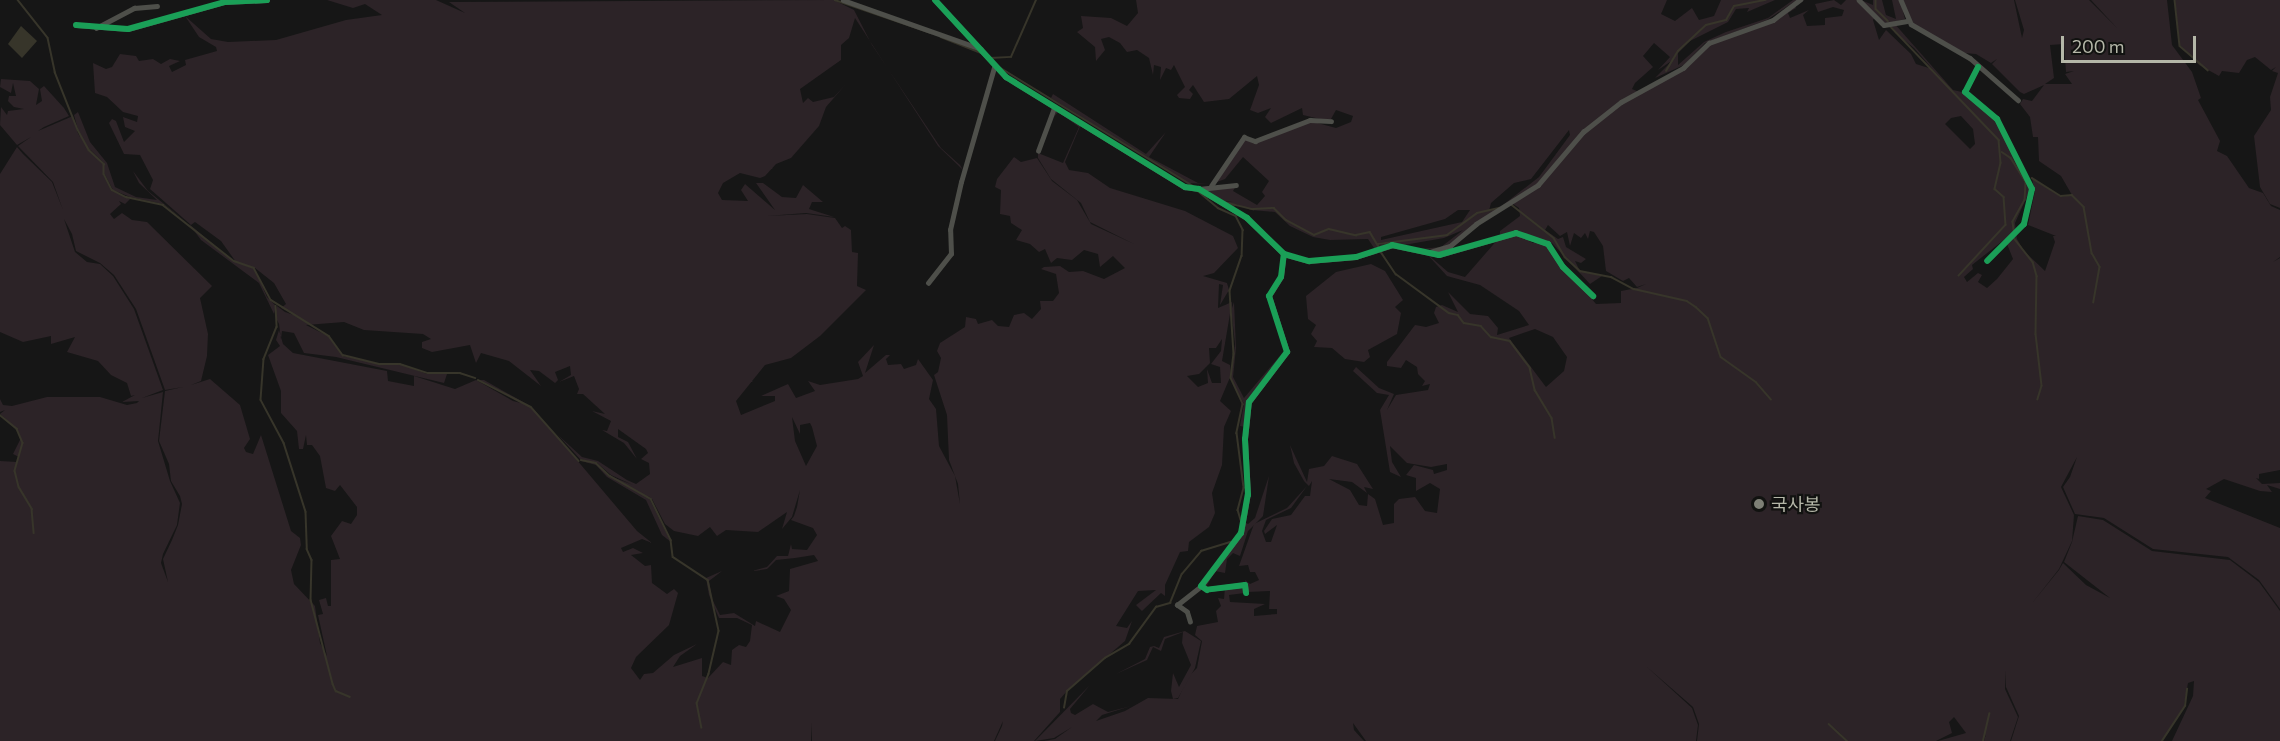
<!DOCTYPE html>
<meta charset="utf-8">
<style>
body{margin:0}
#map{position:relative;width:2280px;height:741px;overflow:hidden;background:#161616;font-family:Commissioner,"Noto Sans KR",sans-serif}
div>[style]{position:absolute}
.green>*{inset:0;background:#2c2327}
.water>*{inset:0;background:#37352a}
.stream>*{height:1.5px;margin:-0.75px;padding:0 0.75px;transform-origin:0.75px;border-radius:0.75px;background:#37352a}
.minor>*{height:4.5px;margin:-2.25px;padding:0 2.25px;transform-origin:2.25px;border-radius:2.25px;background:#4e4f4a}
.cycleway>*{height:6px;margin:-3px;padding:0 3px;transform-origin:3px;border-radius:3px;background:#1a9f57}
.dots>*{width:16px;height:16px;translate:-50% -50%;box-sizing:border-box;border:3px solid #111210;border-radius:50%}
span{translate:-50% -50%;white-space:nowrap;text-align:center;line-height:1.15;-webkit-text-stroke:4.5px #111210;paint-order:stroke}
.poi-label{font-size:18px;color:#b5b7a8}
.left{translate:0 -50%;text-align:left}
.scale{position:absolute;left:2061px;top:36px;width:135px;height:27px;box-sizing:border-box;border:3px solid #b5b7a8;border-top:0;padding-left:8px;font-size:18px;line-height:21px;white-space:nowrap;color:#b5b7a8;-webkit-text-stroke:4px #111210;paint-order:stroke}
</style>
<div id="map">
<div class="green">
<i style="clip-path:polygon(evenodd,327px 0,436px 0,465px 13px,449px 2px,834px 0,854px 10px,872px 45px,941px 148px,960px 165px,963px 170px,938px 146px,855px 18px,849px 38px,841px 45px,841px 60px,800px 89px,803px 103px,808px 98px,813px 102px,834px 97px,846px 84px,826px 107px,819px 126px,791px 158px,776px 164px,765px 176px,760px 178px,740px 173px,723px 183px,718px 193px,722px 200px,748px 201px,741px 190px,745px 184px,775px 210px,756px 183px,763px 183px,782px 197px,796px 198px,803px 185px,823px 202px,812px 202px,809px 209px,834px 217px,806px 213px,767px 216px,807px 214px,835px 218px,842px 228px,845px 226px,851px 230px,852px 252px,858px 253px,857px 286px,866px 290px,820px 336px,791px 358px,765px 365px,736px 401px,741px 415px,775px 401px,775px 396px,761px 396px,788px 384px,796px 398px,815px 391px,808px 381px,820px 385px,858px 379px,863px 376px,858px 362px,874px 345px,865px 373px,886px 355px,890px 355px,875px 370px,886px 359px,888px 365px,901px 364px,904px 369px,916px 365px,918px 359px,933px 380px,929px 399px,936px 409px,939px 446px,955px 476px,960px 504px,958px 484px,949px 460px,947px 415px,934px 375px,938px 372px,941px 358px,937px 351px,940px 343px,965px 327px,966px 317px,976px 319px,978px 324px,992px 320px,998px 326px,1009px 327px,1014px 315px,1024px 313px,1032px 319px,1041px 309px,1040px 301px,1053px 301px,1059px 293px,1056px 274px,1041px 269px,1044px 267px,1060px 266px,1069px 272px,1083px 271px,1104px 279px,1125px 268px,1113px 256px,1100px 267px,1098px 254px,1084px 250px,1072px 260px,1057px 258px,1051px 263px,1045px 249px,1039px 252px,1030px 244px,1016px 240px,1022px 230px,1011px 223px,1010px 216px,1000px 214px,1001px 190px,995px 187px,997px 179px,1014px 157px,1021px 162px,1037px 158px,1052px 181px,1077px 200px,1091px 224px,1134px 244px,1090px 222px,1081px 203px,1051px 179px,1038px 158px,1038px 153px,1063px 163px,1079px 127px,1058px 112px,1054px 117px,1056px 111px,1081px 124px,1065px 162px,1069px 170px,1088px 173px,1110px 188px,1185px 211px,1233px 236px,1238px 248px,1214px 273px,1203px 276px,1227px 283px,1229px 290px,1220px 305px,1223px 285px,1219px 284px,1218px 308px,1232px 302px,1232px 308px,1234px 302px,1236px 348px,1233px 377px,1244px 398px,1284px 351px,1249px 398px,1245px 427px,1240px 426px,1244px 404px,1231px 379px,1235px 344px,1231px 308px,1222px 361px,1230px 365px,1231px 375px,1220px 401px,1231px 411px,1224px 427px,1222px 465px,1212px 493px,1215px 513px,1209px 527px,1189px 542px,1188px 551px,1180px 552px,1165px 585px,1165px 596px,1161px 593px,1142px 611px,1136px 605px,1156px 590px,1138px 591px,1116px 626px,1127px 628px,1132px 621px,1125px 641px,1068px 690px,1060px 699px,1060px 712px,1034px 741px,995px 741px,1002px 726px,1003px 721px,994px 741px,812px 741px,812px 723px,811px 741px,0 741px,0 461px,17px 462px,19px 457px,13px 454px,21px 438px,17px 429px,0 414px,5px 410px,0 412px,0 399px,3px 405px,12px 406px,47px 397px,100px 397px,127px 405px,137px 403px,139px 401px,122px 402px,135px 395px,131px 396px,127px 383px,111px 375px,98px 361px,67px 352px,75px 337px,51px 344px,51px 336px,23px 342px,0 332px,0 174px,17px 147px,23px 154px,52px 182px,63px 210px,53px 182px,18px 146px,31px 137px,17px 145px,0 125px,1px 107px,7px 115px,8px 111px,24px 109px,14px 107px,8px 101px,9px 96px,16px 96px,13px 83px,11px 93px,0 87px,1px 79px,30px 81px,39px 89px,36px 105px,42px 101px,40px 89px,44px 86px,64px 108px,69px 116px,44px 127px,38px 131px,73px 116px,77px 131px,80px 137px,74px 115px,78px 112px,90px 142px,107px 163px,115px 187px,136px 197px,157px 200px,139px 183px,133px 171px,148px 191px,184px 220px,163px 204px,130px 197px,113px 190px,104px 173px,104px 163px,86px 146px,103px 164px,103px 174px,112px 190px,130px 199px,125px 204px,119px 201px,121px 204px,110px 214px,114px 219px,122px 213px,132px 220px,147px 222px,212px 286px,200px 298px,208px 334px,207px 356px,201px 381px,191px 385px,210px 379px,240px 405px,250px 439px,244px 448px,246px 452px,253px 454px,261px 435px,291px 531px,300px 538px,301px 545px,291px 570px,294px 584px,315px 606px,320px 643px,327px 656px,318px 615px,323px 614px,319px 600px,326px 598px,328px 606px,331px 606px,331px 560px,340px 559px,331px 536px,342px 521px,351px 524px,357px 515px,357px 507px,340px 485px,335px 491px,326px 488px,320px 456px,312px 445px,307px 445px,306px 435px,303px 449px,299px 449px,297px 431px,281px 413px,281px 391px,268px 355px,280px 346px,276px 340px,279px 330px,283px 344px,293px 353px,387px 371px,388px 381px,414px 386px,414px 376px,455px 389px,476px 380px,513px 401px,521px 403px,478px 380px,484px 380px,532px 407px,637px 531px,652px 543px,642px 539px,621px 548px,623px 552px,633px 548px,643px 553px,631px 555px,645px 566px,651px 565px,652px 583px,667px 594px,674px 589px,678px 593px,669px 625px,636px 657px,631px 668px,640px 680px,644px 674px,653px 673px,674px 655px,697px 644px,680px 656px,673px 667px,702px 658px,702px 676px,708px 678px,723px 662px,731px 665px,732px 650px,739px 645px,746px 647px,750px 641px,752px 625px,737px 618px,719px 618px,709px 595px,706px 578px,722px 571px,709px 581px,712px 599px,720px 615px,734px 613px,755px 626px,756px 621px,780px 632px,791px 610px,784px 599px,776px 596px,789px 591px,790px 569px,818px 561px,814px 555px,795px 558px,776px 560px,767px 569px,752px 571px,767px 567px,777px 556px,788px 556px,791px 544px,792px 549px,807px 550px,817px 535px,813px 528px,791px 520px,794px 516px,797px 507px,800px 490px,792px 517px,782px 529px,787px 512px,758px 532px,726px 530px,717px 536px,710px 527px,698px 536px,674px 531px,665px 524px,652px 499px,648px 496px,671px 542px,662px 535px,646px 500px,607px 477px,596px 465px,581px 461px,595px 463px,610px 476px,633px 485px,611px 475px,597px 463px,580px 459px,558px 435px,582px 457px,598px 461px,627px 480px,636px 484px,650px 474px,649px 463px,641px 459px,648px 453px,646px 449px,618px 429px,618px 437px,628px 442px,637px 459px,624px 443px,602px 430px,607px 431px,611px 421px,592px 411px,605px 414px,583px 394px,577px 394px,579px 389px,574px 376px,559px 382px,571px 375px,570px 366px,555px 372px,558px 380px,555px 383px,539px 371px,530px 370px,541px 386px,509px 361px,481px 353px,476px 363px,470px 345px,432px 352px,422px 348px,422px 342px,431px 339px,423px 334px,364px 330px,344px 322px,306px 325px,328px 336px,343px 356px,380px 364px,400px 364px,427px 374px,447px 374px,444px 383px,336px 357px,304px 353px,294px 333px,282px 331px,281px 339px,279px 324px,275px 316px,277px 306px,285px 312px,297px 316px,281px 308px,286px 304px,274px 283px,255px 268px,236px 262px,221px 241px,195px 222px,191px 225px,150px 189px,153px 180px,140px 155px,124px 154px,109px 123px,112px 119px,116px 121px,124px 142px,135px 131px,125px 127px,123px 117px,137px 122px,138px 116px,123px 112px,107px 97px,95px 93px,93px 63px,106px 69px,112px 67px,120px 54px,136px 56px,139px 61px,153px 59px,161px 64px,170px 59px,180px 61px,169px 66px,172px 72px,186px 65px,185px 60px,217px 51px,216px 47px,199px 37px,185px 16px,211px 39px,228px 42px,276px 40px,346px 20px,382px 15px,365px 4px,353px 8px,327px 0,64px 219px,72px 234px,76px 251px,100px 263px,114px 275px,136px 309px,165px 390px,183px 387px,165px 391px,159px 441px,169px 464px,171px 481px,180px 496px,182px 504px,178px 525px,172px 540px,163px 559px,168px 582px,161px 563px,163px 554px,177px 525px,180px 503px,170px 481px,158px 441px,163px 392px,142px 398px,163px 390px,134px 309px,113px 276px,100px 264px,87px 262px,75px 252px,64px 219px,327px 0,1222px 339px,1221px 351px,1211px 364px,1220px 367px,1221px 383px,1212px 383px,1207px 369px,1208px 383px,1198px 387px,1187px 376px,1199px 374px,1210px 363px,1209px 348px,1216px 348px,1222px 339px,327px 0,792px 417px,800px 434px,800px 425px,810px 423px,812px 427px,817px 446px,806px 466px,795px 441px,792px 417px)"></i>
<i style="clip-path:polygon(evenodd,1136px 0,1667px 0,1661px 14px,1675px 21px,1692px 8px,1699px 20px,1714px 16px,1721px 0,1775px 0,1747px 12px,1749px 8px,1736px 9px,1728px 22px,1690px 41px,1678px 53px,1678px 65px,1704px 42px,1726px 32px,1768px 18px,1793px 0,1797px 0,1767px 20px,1705px 43px,1684px 65px,1655px 78px,1673px 60px,1658px 70px,1670px 57px,1654px 43px,1643px 56px,1653px 67px,1635px 83px,1632px 89px,1639px 92px,1620px 102px,1567px 149px,1537px 184px,1449px 244px,1436px 249px,1420px 249px,1441px 247px,1463px 230px,1444px 238px,1381px 249px,1379px 245px,1396px 241px,1378px 243px,1380px 250px,1376px 251px,1368px 239px,1330px 240px,1313px 237px,1290px 226px,1275px 212px,1251px 210px,1236px 204px,1233px 209px,1220px 203px,1233px 201px,1218px 202px,1208px 191px,1212px 187px,1236px 186px,1233px 191px,1257px 205px,1265px 196px,1262px 192px,1269px 181px,1243px 157px,1225px 179px,1214px 183px,1245px 139px,1253px 143px,1310px 121px,1336px 128px,1351px 122px,1353px 116px,1336px 110px,1331px 119px,1324px 120px,1303px 115px,1302px 108px,1271px 123px,1265px 117px,1271px 108px,1258px 113px,1250px 110px,1259px 85px,1257px 76px,1229px 99px,1204px 102px,1193px 85px,1189px 90px,1193px 94px,1190px 99px,1179px 98px,1177px 95px,1185px 87px,1174px 65px,1171px 70px,1166px 68px,1160px 80px,1161px 67px,1154px 65px,1153px 75px,1149px 58px,1137px 50px,1127px 52px,1120px 43px,1109px 37px,1101px 39px,1105px 50px,1096px 61px,1095px 47px,1077px 32px,1083px 28px,1081px 16px,1111px 18px,1127px 26px,1138px 13px,1136px 0,1569px 130px,1570px 135px,1539px 177px,1499px 208px,1489px 211px,1491px 203px,1514px 183px,1531px 179px,1569px 130px,1136px 0,1458px 210px,1470px 210px,1462px 222px,1381px 240px,1381px 237px,1445px 219px,1458px 210px)"></i>
<i style="clip-path:polygon(evenodd,1834px 0,1841px 5px,1846px 0,1858px 0,1875px 17px,1873px 20px,1879px 40px,1886px 30px,1911px 54px,1916px 64px,1932px 69px,1942px 80px,1914px 48px,1895px 33px,1891px 26px,1894px 23px,1953px 90px,1962px 92px,1993px 118px,2031px 188px,2015px 223px,2017px 239px,2024px 251px,2045px 271px,2055px 242px,2053px 236px,2056px 236px,2028px 225px,2035px 191px,2032px 179px,2061px 197px,2072px 195px,2061px 176px,2039px 161px,2038px 137px,2033px 137px,2030px 117px,2020px 104px,2023px 99px,2032px 101px,2044px 85px,2024px 94px,2020px 92px,1992px 64px,1997px 59px,1991px 63px,1976px 54px,1965px 53px,1911px 23px,1902px 0,2014px 0,2022px 38px,2024px 30px,2015px 0,2089px 0,2117px 28px,2091px 0,2167px 0,2172px 45px,2192px 72px,2201px 98px,2198px 100px,2220px 141px,2217px 151px,2227px 156px,2249px 188px,2263px 193px,2271px 206px,2280px 210px,2280px 257px,2273px 262px,2280px 258px,2280px 470px,2259px 474px,2259px 479px,2256px 478px,2262px 484px,2280px 483px,2280px 489px,2267px 485px,2272px 492px,2260px 491px,2224px 479px,2206px 489px,2211px 491px,2205px 498px,2280px 528px,2280px 609px,2259px 580px,2228px 557px,2153px 549px,2104px 518px,2075px 514px,2063px 487px,2070px 477px,2077px 457px,2061px 487px,2074px 515px,2072px 541px,2059px 569px,2029px 607px,2059px 570px,2063px 563px,2086px 585px,2110px 598px,2064px 562px,2072px 542px,2078px 516px,2103px 520px,2152px 551px,2230px 560px,2259px 582px,2280px 611px,2280px 741px,2172px 741px,2193px 696px,2194px 681px,2188px 683px,2184px 706px,2162px 741px,2011px 741px,2019px 716px,2006px 687px,2006px 671px,2005px 689px,2018px 717px,2010px 741px,1984px 741px,1986px 734px,1983px 741px,1938px 741px,1966px 733px,1954px 717px,1949px 722px,1952px 733px,1936px 741px,1848px 741px,1829px 723px,1847px 741px,1697px 741px,1699px 724px,1693px 707px,1647px 667px,1692px 708px,1698px 725px,1696px 741px,1366px 741px,1353px 723px,1354px 730px,1364px 741px,1044px 741px,1055px 739px,1072px 727px,1054px 738px,1035px 741px,1090px 685px,1070px 709px,1071px 713px,1075px 715px,1093px 704px,1108px 712px,1131px 706px,1102px 715px,1096px 721px,1125px 711px,1148px 698px,1178px 699px,1188px 677px,1197px 668px,1202px 641px,1195px 635px,1197px 626px,1218px 622px,1216px 611px,1221px 606px,1218px 598px,1224px 599px,1225px 587px,1245px 586px,1245px 593px,1229px 595px,1230px 602px,1265px 604px,1254px 609px,1254px 616px,1277px 614px,1277px 609px,1269px 609px,1270px 591px,1247px 592px,1245px 580px,1250px 584px,1259px 580px,1255px 572px,1250px 572px,1248px 565px,1239px 566px,1254px 524px,1287px 508px,1307px 486px,1291px 508px,1266px 520px,1262px 531px,1266px 542px,1271px 542px,1277px 525px,1265px 534px,1264px 531px,1272px 519px,1291px 515px,1305px 496px,1310px 496px,1312px 481px,1309px 486px,1304px 481px,1294px 463px,1290px 445px,1307px 482px,1309px 469px,1324px 466px,1332px 456px,1357px 464px,1373px 489px,1364px 487px,1367px 493px,1352px 482px,1329px 479px,1350px 490px,1359px 505px,1367px 506px,1368px 494px,1375px 499px,1383px 525px,1394px 523px,1394px 504px,1399px 499px,1415px 497px,1425px 511px,1437px 513px,1440px 489px,1430px 483px,1416px 491px,1416px 478px,1406px 475px,1414px 465px,1433px 470px,1434px 474px,1447px 470px,1447px 464px,1431px 467px,1407px 463px,1390px 446px,1392px 462px,1401px 477px,1390px 472px,1380px 410px,1389px 395px,1377px 393px,1353px 371px,1356px 367px,1379px 388px,1394px 394px,1387px 410px,1396px 395px,1428px 390px,1430px 384px,1422px 386px,1425px 381px,1418px 374px,1417px 367px,1406px 360px,1401px 368px,1387px 366px,1387px 362px,1415px 325px,1426px 327px,1439px 323px,1434px 313px,1436px 307px,1442px 305px,1458px 312px,1448px 292px,1470px 314px,1488px 316px,1498px 328px,1497px 335px,1529px 325px,1519px 311px,1480px 285px,1447px 276px,1426px 253px,1448px 272px,1465px 277px,1499px 238px,1516px 234px,1533px 243px,1545px 243px,1596px 304px,1621px 303px,1621px 291px,1637px 288px,1646px 284px,1637px 287px,1629px 278px,1623px 281px,1606px 271px,1603px 246px,1594px 232px,1590px 231px,1588px 239px,1585px 233px,1581px 238px,1574px 233px,1570px 246px,1567px 232px,1560px 236px,1548px 225px,1545px 230px,1558px 239px,1563px 237px,1566px 247px,1586px 259px,1581px 263px,1575px 261px,1580px 271px,1602px 276px,1590px 284px,1552px 243px,1518px 232px,1500px 235px,1500px 231px,1520px 216px,1519px 208px,1513px 204px,1539px 185px,1578px 137px,1616px 106px,1678px 72px,1703px 47px,1768px 22px,1794px 4px,1796px 8px,1788px 13px,1790px 18px,1809px 10px,1803px 15px,1807px 26px,1825px 25px,1825px 18px,1842px 16px,1844px 10px,1833px 7px,1818px 12px,1815px 4px,1834px 0,2064px 44px,2066px 72px,2074px 71px,2065px 74px,2072px 84px,2045px 84px,2054px 78px,2050px 45px,2064px 44px,1834px 0,1961px 116px,1973px 129px,1975px 144px,1970px 149px,1945px 124px,1951px 118px,1961px 116px,1834px 0,2005px 239px,2013px 259px,1997px 279px,1987px 288px,1978px 282px,1982px 275px,1978px 273px,1967px 282px,1964px 277px,1973px 269px,1972px 265px,2005px 239px,1834px 0,1535px 329px,1553px 337px,1567px 357px,1564px 371px,1546px 387px,1509px 338px,1535px 329px)"></i>
<i style="clip-path:polygon(1861px 0,1873px 5px,1873px 0,1882px 0,1886px 15px,1896px 19px,1892px 0,1900px 0,1905px 19px,1886px 24px)"></i>
<i style="clip-path:polygon(2175px 0,2280px 0,2280px 208px,2270px 204px,2260px 187px,2254px 136px,2271px 110px,2270px 97px,2278px 73px,2272px 71px,2276px 67px,2271px 70px,2255px 57px,2247px 60px,2239px 73px,2222px 71px,2219px 76px,2199px 65px,2180px 45px)"></i>
<i style="clip-path:polygon(1053px 94px,1146px 154px,1166px 132px,1149px 157px,1198px 183px,1209px 184px,1188px 183px,1051px 98px)"></i>
<i style="clip-path:polygon(189px 224px,233px 261px,255px 269px,267px 297px,276px 306px,274px 314px,259px 283px,201px 240px)"></i>
<i style="clip-path:polygon(1371px 264px,1385px 271px,1403px 300px,1395px 307px,1401px 313px,1397px 334px,1368px 350px,1370px 357px,1364px 362px,1345px 359px,1332px 348px,1314px 347px,1317px 341px,1311px 334px,1316px 325px,1308px 319px,1306px 296px,1336px 272px)"></i>
<i style="clip-path:polygon(1269px 476px,1263px 516px,1248px 531px,1240px 556px,1233px 553px,1227px 559px,1225px 573px,1215px 571px,1205px 589px,1203px 583px,1234px 543px,1244px 522px,1248px 524px,1255px 518px)"></i>
<i style="clip-path:polygon(1185px 631px,1201px 641px,1195px 668px,1178px 698px,1173px 699px,1171px 691px,1173px 673px,1179px 687px,1191px 665px,1182px 643px,1183px 632px,1165px 639px,1161px 651px,1153px 647px,1147px 660px,1116px 674px,1145px 659px,1150px 647px,1154px 646px,1159px 648px,1164px 637px)"></i>
</div>
<div class="water">
<i style="clip-path:polygon(21px 26px,37px 41px,22px 58px,8px 44px)"></i>
</div>
<div class="stream">
<i style="left:18px;top:0;width:48px;rotate:51.7deg"></i>
<i style="left:48px;top:38px;width:35px;rotate:78deg"></i>
<i style="left:55px;top:72px;width:62px;rotate:68.4deg"></i>
<i style="left:78px;top:130px;width:23px;rotate:61deg"></i>
<i style="left:89px;top:150px;width:21px;rotate:43deg"></i>
<i style="left:104px;top:164px;width:10px;rotate:90deg"></i>
<i style="left:104px;top:174px;width:18px;rotate:63deg"></i>
<i style="left:112px;top:190px;width:16px;rotate:27deg"></i>
<i style="left:126px;top:197px;width:38px;rotate:12deg"></i>
<i style="left:163px;top:205px;width:90px;rotate:38.3deg"></i>
<i style="left:234px;top:261px;width:21px;rotate:19deg"></i>
<i style="left:254px;top:268px;width:36px;rotate:62deg"></i>
<i style="left:271px;top:300px;width:68px;rotate:31.8deg"></i>
<i style="left:329px;top:336px;width:24px;rotate:54deg"></i>
<i style="left:343px;top:355px;width:38px;rotate:14deg"></i>
<i style="left:380px;top:364px;width:20px"></i>
<i style="left:400px;top:364px;width:29px;rotate:18deg"></i>
<i style="left:428px;top:373px;width:32px"></i>
<i style="left:460px;top:373px;width:16px;rotate:18deg"></i>
<i style="left:835px;top:0;width:102px;rotate:19deg"></i>
<i style="left:1876px;top:0;width:9px;rotate:90deg"></i>
<i style="left:1876px;top:9px;width:17px;rotate:45deg"></i>
<i style="left:2175px;top:0;width:46px;rotate:83.8deg"></i>
<i style="left:2180px;top:46px;width:37px;rotate:41deg"></i>
<i style="left:1890px;top:26px;width:158px;rotate:46.3deg"></i>
<i style="left:1999px;top:140px;width:23px;rotate:85deg"></i>
<i style="left:2001px;top:163px;width:27px;rotate:103deg"></i>
<i style="left:1995px;top:189px;width:12px;rotate:42deg"></i>
<i style="left:2004px;top:197px;width:28px;rotate:86deg"></i>
<i style="left:2006px;top:225px;width:69px;rotate:132.7deg"></i>
<i style="left:941px;top:37px;width:43px;rotate:21.8deg"></i>
<i style="left:990px;top:58px;width:21px;rotate:-3deg"></i>
<i style="left:1011px;top:57px;width:62px;rotate:-66.3deg"></i>
<i style="left:999px;top:67px;width:228px;rotate:31.5deg"></i>
<i style="left:1666px;top:71px;width:23px;rotate:-59deg"></i>
<i style="left:1678px;top:51px;width:38px;rotate:-43deg"></i>
<i style="left:1706px;top:25px;width:21px;rotate:-14deg"></i>
<i style="left:1726px;top:20px;width:16px;rotate:-60deg"></i>
<i style="left:1734px;top:6px;width:32px;rotate:-11deg"></i>
<i style="left:2002px;top:152px;width:11px;rotate:34deg"></i>
<i style="left:2011px;top:158px;width:28px;rotate:58deg"></i>
<i style="left:2026px;top:182px;width:18px;rotate:93deg"></i>
<i style="left:2025px;top:200px;width:25px;rotate:119deg"></i>
<i style="left:2013px;top:222px;width:8px;rotate:83deg"></i>
<i style="left:2032px;top:178px;width:34px;rotate:32deg"></i>
<i style="left:2061px;top:196px;width:11px;rotate:-5deg"></i>
<i style="left:2072px;top:195px;width:17px;rotate:45deg"></i>
<i style="left:2084px;top:207px;width:47px;rotate:80.1deg"></i>
<i style="left:2092px;top:253px;width:16px;rotate:60deg"></i>
<i style="left:2100px;top:267px;width:36px;rotate:100deg"></i>
<i style="left:1198px;top:191px;width:26px;rotate:40deg"></i>
<i style="left:1218px;top:208px;width:20px;rotate:24deg"></i>
<i style="left:1236px;top:216px;width:16px;rotate:63deg"></i>
<i style="left:1243px;top:230px;width:26px;rotate:92deg"></i>
<i style="left:1242px;top:256px;width:37px;rotate:109deg"></i>
<i style="left:1230px;top:291px;width:63px;rotate:86.4deg"></i>
<i style="left:1234px;top:354px;width:24px;rotate:97deg"></i>
<i style="left:1231px;top:378px;width:29px;rotate:65deg"></i>
<i style="left:1243px;top:404px;width:30px;rotate:102deg"></i>
<i style="left:1237px;top:433px;width:55px;rotate:82.7deg"></i>
<i style="left:1244px;top:488px;width:23px;rotate:105deg"></i>
<i style="left:1238px;top:510px;width:10px;rotate:73deg"></i>
<i style="left:1224px;top:202px;width:30px;rotate:14deg"></i>
<i style="left:1253px;top:209px;width:21px;rotate:-3deg"></i>
<i style="left:1274px;top:208px;width:17px;rotate:45deg"></i>
<i style="left:1286px;top:220px;width:32px;rotate:28deg"></i>
<i style="left:1314px;top:235px;width:16px;rotate:-22deg"></i>
<i style="left:1329px;top:229px;width:28px;rotate:13deg"></i>
<i style="left:1356px;top:235px;width:14px;rotate:-12deg"></i>
<i style="left:1370px;top:232px;width:17px;rotate:59deg"></i>
<i style="left:1512px;top:205px;width:53px;rotate:38.2deg"></i>
<i style="left:1554px;top:238px;width:22px;rotate:60deg"></i>
<i style="left:1565px;top:257px;width:21px;rotate:43deg"></i>
<i style="left:1580px;top:271px;width:32px;rotate:11deg"></i>
<i style="left:1611px;top:277px;width:26px;rotate:28deg"></i>
<i style="left:1634px;top:289px;width:54px;rotate:12.8deg"></i>
<i style="left:1687px;top:301px;width:11px;rotate:34deg"></i>
<i style="left:1696px;top:307px;width:16px;rotate:43deg"></i>
<i style="left:1708px;top:318px;width:41px;rotate:71.6deg"></i>
<i style="left:1721px;top:357px;width:43px;rotate:35.5deg"></i>
<i style="left:1756px;top:382px;width:23px;rotate:49deg"></i>
<i style="left:2014px;top:238px;width:31px;rotate:52deg"></i>
<i style="left:2033px;top:262px;width:15px;rotate:74deg"></i>
<i style="left:2037px;top:276px;width:58px;rotate:91deg"></i>
<i style="left:2036px;top:334px;width:52px;rotate:83.4deg"></i>
<i style="left:2042px;top:386px;width:14px;rotate:107deg"></i>
<i style="left:1378px;top:244px;width:70px;rotate:-7.4deg"></i>
<i style="left:1447px;top:235px;width:37px;rotate:-36deg"></i>
<i style="left:1477px;top:213px;width:23px;rotate:-13deg"></i>
<i style="left:1381px;top:252px;width:27px;rotate:56deg"></i>
<i style="left:1396px;top:274px;width:66px;rotate:36.3deg"></i>
<i style="left:1449px;top:313px;width:9px;rotate:13deg"></i>
<i style="left:1458px;top:315px;width:10px;rotate:53deg"></i>
<i style="left:1464px;top:323px;width:17px;rotate:10deg"></i>
<i style="left:1481px;top:326px;width:15px;rotate:48deg"></i>
<i style="left:1491px;top:337px;width:19px;rotate:12deg"></i>
<i style="left:1510px;top:341px;width:34px;rotate:53deg"></i>
<i style="left:1530px;top:368px;width:23px;rotate:77deg"></i>
<i style="left:1535px;top:390px;width:33px;rotate:59deg"></i>
<i style="left:1552px;top:418px;width:20px;rotate:81deg"></i>
<i style="left:276px;top:306px;width:21px;rotate:87deg"></i>
<i style="left:277px;top:327px;width:35px;rotate:112deg"></i>
<i style="left:264px;top:359px;width:41px;rotate:94.2deg"></i>
<i style="left:261px;top:400px;width:49px;rotate:61.9deg"></i>
<i style="left:284px;top:443px;width:72px;rotate:72.3deg"></i>
<i style="left:306px;top:512px;width:37px;rotate:88deg"></i>
<i style="left:307px;top:549px;width:12px;rotate:66deg"></i>
<i style="left:312px;top:560px;width:40px;rotate:91.4deg"></i>
<i style="left:311px;top:600px;width:87px;rotate:75.3deg"></i>
<i style="left:333px;top:684px;width:8px;rotate:67deg"></i>
<i style="left:336px;top:691px;width:15px;rotate:23deg"></i>
<i style="left:478px;top:380px;width:59px;rotate:27deg"></i>
<i style="left:531px;top:407px;width:72px;rotate:48.4deg"></i>
<i style="left:0;top:415px;width:22px;rotate:39deg"></i>
<i style="left:17px;top:429px;width:15px;rotate:67deg"></i>
<i style="left:23px;top:443px;width:29px;rotate:106deg"></i>
<i style="left:15px;top:471px;width:16px;rotate:76deg"></i>
<i style="left:19px;top:487px;width:26px;rotate:59deg"></i>
<i style="left:32px;top:509px;width:24px;rotate:85deg"></i>
<i style="left:581px;top:460px;width:15px;rotate:11deg"></i>
<i style="left:596px;top:463px;width:19px;rotate:43deg"></i>
<i style="left:610px;top:476px;width:47px;rotate:29.3deg"></i>
<i style="left:651px;top:499px;width:46px;rotate:64deg"></i>
<i style="left:671px;top:540px;width:17px;rotate:83deg"></i>
<i style="left:673px;top:557px;width:42px;rotate:33.3deg"></i>
<i style="left:708px;top:580px;width:52px;rotate:77.8deg"></i>
<i style="left:719px;top:631px;width:44px;rotate:103.1deg"></i>
<i style="left:709px;top:674px;width:31px;rotate:112deg"></i>
<i style="left:697px;top:703px;width:25px;rotate:79deg"></i>
<i style="left:1064px;top:708px;width:17px;rotate:-80deg"></i>
<i style="left:1067px;top:691px;width:50px;rotate:-41deg"></i>
<i style="left:1105px;top:658px;width:28px;rotate:-30deg"></i>
<i style="left:1129px;top:644px;width:46px;rotate:-53.9deg"></i>
<i style="left:1156px;top:607px;width:15px;rotate:-16deg"></i>
<i style="left:1170px;top:603px;width:31px;rotate:-68deg"></i>
<i style="left:1182px;top:574px;width:30px;rotate:-50deg"></i>
<i style="left:1201px;top:551px;width:31px;rotate:-17deg"></i>
<i style="left:1829px;top:724px;width:25px;rotate:43deg"></i>
<i style="left:1983px;top:741px;width:28px;rotate:-77deg"></i>
<i style="left:2162px;top:741px;width:42px;rotate:-56.7deg"></i>
<i style="left:2185px;top:706px;width:17px;rotate:-83deg"></i>
</div>
<div class="minor">
<i style="left:843px;top:0;width:146px;rotate:19.5deg"></i>
<i style="left:935px;top:0;width:105px;rotate:47.3deg"></i>
<i style="left:1006px;top:77px;width:210px;rotate:31.6deg"></i>
<i style="left:1185px;top:187px;width:14px;rotate:8deg"></i>
<i style="left:1199px;top:189px;width:56px;rotate:31.1deg"></i>
<i style="left:1247px;top:218px;width:52px;rotate:44.2deg"></i>
<i style="left:1284px;top:254px;width:26px;rotate:16deg"></i>
<i style="left:1309px;top:261px;width:47px;rotate:-4.9deg"></i>
<i style="left:1356px;top:257px;width:38px;rotate:-18deg"></i>
<i style="left:1392px;top:245px;width:48px;rotate:12deg"></i>
<i style="left:1439px;top:255px;width:80px;rotate:-15.9deg"></i>
<i style="left:1516px;top:233px;width:34px;rotate:19deg"></i>
<i style="left:1548px;top:244px;width:27px;rotate:57deg"></i>
<i style="left:1563px;top:267px;width:42px;rotate:44deg"></i>
<i style="left:1859px;top:0;width:35px;rotate:45deg"></i>
<i style="left:1884px;top:25px;width:23px;rotate:-10deg"></i>
<i style="left:1901px;top:0;width:26px;rotate:67deg"></i>
<i style="left:1911px;top:24px;width:68px;rotate:30deg"></i>
<i style="left:1970px;top:58px;width:64px;rotate:41.2deg"></i>
<i style="left:76px;top:25px;width:52px;rotate:4.4deg"></i>
<i style="left:128px;top:29px;width:101px;rotate:-15.6deg"></i>
<i style="left:225px;top:2px;width:42px;rotate:-2.7deg"></i>
<i style="left:96px;top:28px;width:43px;rotate:-27.8deg"></i>
<i style="left:134px;top:8px;width:23px;rotate:-5deg"></i>
<i style="left:1978px;top:67px;width:28px;rotate:117deg"></i>
<i style="left:1965px;top:92px;width:42px;rotate:40.2deg"></i>
<i style="left:1997px;top:119px;width:78px;rotate:63.4deg"></i>
<i style="left:2032px;top:189px;width:36px;rotate:103deg"></i>
<i style="left:2024px;top:224px;width:52px;rotate:135deg"></i>
<i style="left:1038px;top:151px;width:46px;rotate:-69.6deg"></i>
<i style="left:1211px;top:186px;width:59px;rotate:-56deg"></i>
<i style="left:1244px;top:137px;width:12px;rotate:20deg"></i>
<i style="left:1255px;top:141px;width:59px;rotate:-20.9deg"></i>
<i style="left:1310px;top:120px;width:21px;rotate:3deg"></i>
<i style="left:1199px;top:189px;width:37px;rotate:-6deg"></i>
<i style="left:1430px;top:252px;width:21px;rotate:-17deg"></i>
<i style="left:1450px;top:246px;width:34px;rotate:-40deg"></i>
<i style="left:1476px;top:224px;width:73px;rotate:-32.2deg"></i>
<i style="left:1538px;top:185px;width:70px;rotate:-49.7deg"></i>
<i style="left:1583px;top:132px;width:48px;rotate:-38.3deg"></i>
<i style="left:1621px;top:102px;width:71px;rotate:-28.7deg"></i>
<i style="left:1683px;top:68px;width:36px;rotate:-44deg"></i>
<i style="left:1709px;top:43px;width:68px;rotate:-19.8deg"></i>
<i style="left:1773px;top:20px;width:34px;rotate:-37deg"></i>
<i style="left:928px;top:283px;width:37px;rotate:-52deg"></i>
<i style="left:951px;top:254px;width:24px;rotate:-92deg"></i>
<i style="left:950px;top:230px;width:49px;rotate:-77.1deg"></i>
<i style="left:961px;top:182px;width:119px;rotate:-73.9deg"></i>
<i style="left:1246px;top:593px;width:8px;rotate:-97deg"></i>
<i style="left:1245px;top:585px;width:38px;rotate:173deg"></i>
<i style="left:1207px;top:590px;width:7px;rotate:-146deg"></i>
<i style="left:1201px;top:586px;width:66px;rotate:-53deg"></i>
<i style="left:1241px;top:533px;width:39px;rotate:-80deg"></i>
<i style="left:1248px;top:495px;width:56px;rotate:-93.1deg"></i>
<i style="left:1245px;top:439px;width:37px;rotate:-84deg"></i>
<i style="left:1249px;top:402px;width:63px;rotate:-52.8deg"></i>
<i style="left:1287px;top:352px;width:59px;rotate:-107.8deg"></i>
<i style="left:1269px;top:296px;width:22px;rotate:-58deg"></i>
<i style="left:1281px;top:277px;width:23px;rotate:-83deg"></i>
<i style="left:1190px;top:622px;width:10px;rotate:-107deg"></i>
<i style="left:1187px;top:612px;width:12px;rotate:-145deg"></i>
<i style="left:1177px;top:605px;width:31px;rotate:-38deg"></i>
</div>
<div class="cycleway">
<i style="left:935px;top:0;width:105px;rotate:47.3deg"></i>
<i style="left:1006px;top:77px;width:210px;rotate:31.6deg"></i>
<i style="left:1185px;top:187px;width:14px;rotate:8deg"></i>
<i style="left:1199px;top:189px;width:56px;rotate:31.1deg"></i>
<i style="left:1247px;top:218px;width:52px;rotate:44.2deg"></i>
<i style="left:1284px;top:254px;width:26px;rotate:16deg"></i>
<i style="left:1309px;top:261px;width:47px;rotate:-4.9deg"></i>
<i style="left:1356px;top:257px;width:38px;rotate:-18deg"></i>
<i style="left:1392px;top:245px;width:48px;rotate:12deg"></i>
<i style="left:1439px;top:255px;width:80px;rotate:-15.9deg"></i>
<i style="left:1516px;top:233px;width:34px;rotate:19deg"></i>
<i style="left:1548px;top:244px;width:27px;rotate:57deg"></i>
<i style="left:1563px;top:267px;width:42px;rotate:44deg"></i>
<i style="left:76px;top:25px;width:52px;rotate:4.4deg"></i>
<i style="left:128px;top:29px;width:101px;rotate:-15.6deg"></i>
<i style="left:225px;top:2px;width:42px;rotate:-2.7deg"></i>
<i style="left:1978px;top:67px;width:28px;rotate:117deg"></i>
<i style="left:1965px;top:92px;width:42px;rotate:40.2deg"></i>
<i style="left:1997px;top:119px;width:78px;rotate:63.4deg"></i>
<i style="left:2032px;top:189px;width:36px;rotate:103deg"></i>
<i style="left:2024px;top:224px;width:52px;rotate:135deg"></i>
<i style="left:1246px;top:593px;width:8px;rotate:-97deg"></i>
<i style="left:1245px;top:585px;width:38px;rotate:173deg"></i>
<i style="left:1207px;top:590px;width:7px;rotate:-146deg"></i>
<i style="left:1201px;top:586px;width:66px;rotate:-53deg"></i>
<i style="left:1241px;top:533px;width:39px;rotate:-80deg"></i>
<i style="left:1248px;top:495px;width:56px;rotate:-93.1deg"></i>
<i style="left:1245px;top:439px;width:37px;rotate:-84deg"></i>
<i style="left:1249px;top:402px;width:63px;rotate:-52.8deg"></i>
<i style="left:1287px;top:352px;width:59px;rotate:-107.8deg"></i>
<i style="left:1269px;top:296px;width:22px;rotate:-58deg"></i>
<i style="left:1281px;top:277px;width:23px;rotate:-83deg"></i>
</div>
<div class="dots">
<i style="left:1759px;top:504px;background:#7d7f75"></i>
</div>
<div class="poi-label">
<span class="left" style="left:1771px;top:504px">국사봉</span>
</div>
<div class="scale">200 m</div>
</div>
